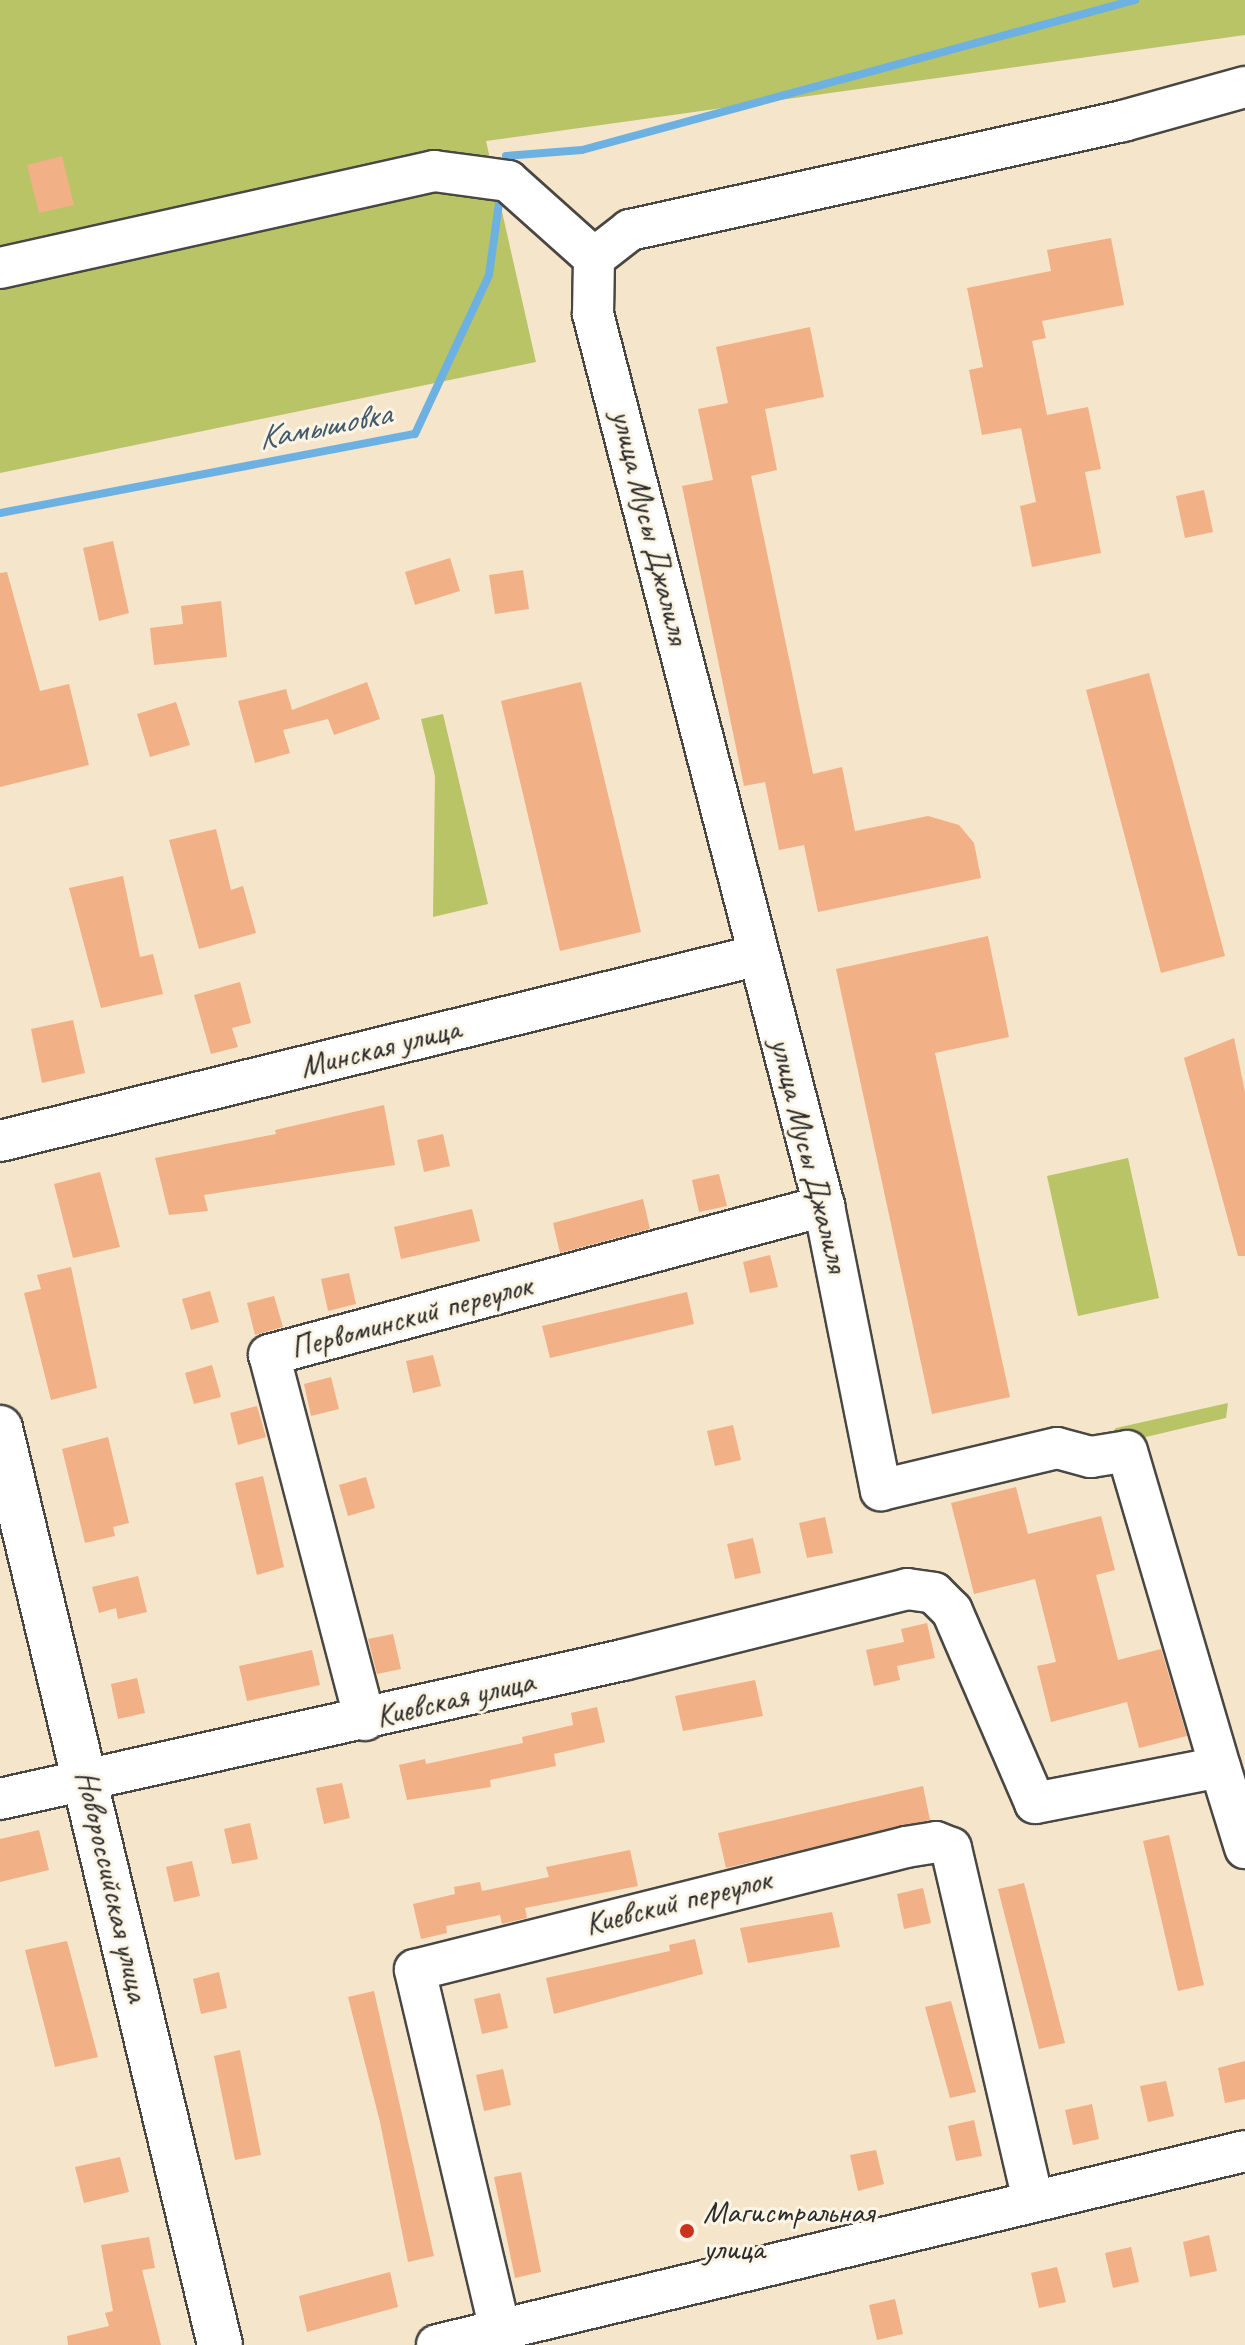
<!DOCTYPE html>
<meta charset="utf-8">
<style>
body{margin:0}
#map{position:relative;width:1245px;height:2345px;overflow:hidden;background:#f5e5ca;font-family:Caveat,sans-serif}
div>[style]{position:absolute}
.green>*{inset:0;background:#b8c466}
.stream>*{height:8px;margin:-4px;padding:0 4px;transform-origin:4px;border-radius:4px;background:#6db1e3}
.building>*{inset:0;background:#f1b085}
.roads{filter:drop-shadow(2px 0 #494743) drop-shadow(-2px 0 #494743) drop-shadow(0 2px #494743) drop-shadow(0 -2px #494743)}
.minor>*{height:40px;margin:-20px;padding:0 20px;transform-origin:20px;border-radius:20px;background:#fff}
.major>*{height:44px;margin:-22px;padding:0 22px;transform-origin:22px;border-radius:22px;background:#fff}
.dots>*{width:22px;height:22px;translate:-50% -50%;box-sizing:border-box;border:4px solid #fcf5e5;border-radius:50%}
span{translate:-50% -50%;white-space:nowrap;text-align:center;line-height:1.15;-webkit-text-stroke:6px #fcf5e5;paint-order:stroke}
.street-label{font-size:32px;color:#2b2b2b}
.poi-label{font-size:32px;color:#2b2b2b}
.left{translate:0 -50%;text-align:left}
.water-label{font-size:34px;color:#425a6b;font-style:italic}
</style>
<div id="map">
<div class="green">
<i style="clip-path:polygon(0 0,1245px 0,1245px 35px,486px 141px,536px 362px,0 473px)"></i>
<i style="clip-path:polygon(443px 714px,488px 904px,433px 917px,435px 776px,421px 719px)"></i>
<i style="clip-path:polygon(1128px 1158px,1159px 1298px,1078px 1316px,1047px 1176px)"></i>
<i style="clip-path:polygon(1228px 1403px,1226px 1418px,1112px 1445px,1107px 1438px,1116px 1428px)"></i>
</div>
<div class="stream">
<i style="left:506px;top:156px;width:76px;rotate:-4.5deg"></i>
<i style="left:582px;top:150px;width:573px;rotate:-15.18deg"></i>
<i style="left:0;top:513px;width:422px;rotate:-10.8deg"></i>
<i style="left:415px;top:434px;width:175px;rotate:-65deg"></i>
<i style="left:489px;top:275px;width:73px;rotate:-82.1deg"></i>
</div>
<div class="building">
<i style="clip-path:polygon(62px 156px,74px 205px,39px 213px,27px 165px)"></i>
<i style="clip-path:polygon(1111px 238px,1124px 305px,1042px 321px,1046px 338px,1032px 341px,1047px 415px,1088px 407px,1101px 469px,1085px 472px,1101px 553px,1032px 567px,1020px 506px,1036px 502px,1021px 428px,982px 435px,969px 370px,983px 367px,967px 288px,1051px 271px,1047px 250px)"></i>
<i style="clip-path:polygon(810px 327px,824px 397px,765px 409px,777px 470px,751px 476px,813px 774px,842px 767px,855px 831px,928px 816px,959px 825px,974px 843px,981px 878px,818px 912px,804px 845px,779px 850px,765px 782px,744px 786px,682px 486px,713px 480px,698px 409px,728px 403px,716px 347px)"></i>
<i style="clip-path:polygon(1204px 490px,1213px 532px,1185px 538px,1176px 496px)"></i>
<i style="clip-path:polygon(113px 541px,129px 613px,99px 621px,83px 548px)"></i>
<i style="clip-path:polygon(450px 558px,460px 591px,415px 605px,405px 572px)"></i>
<i style="clip-path:polygon(523px 570px,529px 609px,495px 614px,489px 575px)"></i>
<i style="clip-path:polygon(7px 572px,40px 691px,69px 684px,89px 765px,0 787px,0 573px)"></i>
<i style="clip-path:polygon(221px 601px,227px 657px,154px 665px,150px 628px,183px 624px,181px 606px)"></i>
<i style="clip-path:polygon(1149px 673px,1225px 956px,1161px 973px,1086px 690px)"></i>
<i style="clip-path:polygon(367px 682px,380px 719px,334px 735px,328px 719px,283px 730px,290px 753px,255px 763px,238px 701px,286px 689px,292px 710px)"></i>
<i style="clip-path:polygon(581px 682px,641px 932px,560px 951px,501px 701px)"></i>
<i style="clip-path:polygon(176px 702px,190px 745px,150px 757px,137px 714px)"></i>
<i style="clip-path:polygon(216px 829px,231px 890px,243px 886px,256px 933px,199px 949px,169px 840px)"></i>
<i style="clip-path:polygon(123px 876px,140px 957px,153px 954px,163px 994px,101px 1008px,69px 888px)"></i>
<i style="clip-path:polygon(988px 936px,1009px 1037px,935px 1053px,1010px 1397px,932px 1414px,836px 969px)"></i>
<i style="clip-path:polygon(240px 982px,251px 1023px,232px 1028px,238px 1047px,211px 1054px,194px 995px)"></i>
<i style="clip-path:polygon(73px 1020px,85px 1073px,42px 1083px,31px 1029px)"></i>
<i style="clip-path:polygon(1234px 1038px,1245px 1092px,1245px 1256px,1238px 1256px,1184px 1058px)"></i>
<i style="clip-path:polygon(384px 1105px,395px 1165px,204px 1195px,208px 1211px,169px 1215px,155px 1158px,276px 1134px,275px 1130px)"></i>
<i style="clip-path:polygon(443px 1134px,450px 1166px,424px 1172px,417px 1140px)"></i>
<i style="clip-path:polygon(100px 1172px,120px 1247px,73px 1258px,54px 1184px)"></i>
<i style="clip-path:polygon(719px 1174px,727px 1206px,699px 1212px,692px 1180px)"></i>
<i style="clip-path:polygon(643px 1199px,650px 1229px,560px 1253px,553px 1223px)"></i>
<i style="clip-path:polygon(472px 1209px,480px 1241px,401px 1259px,394px 1227px)"></i>
<i style="clip-path:polygon(770px 1255px,778px 1287px,750px 1293px,743px 1262px)"></i>
<i style="clip-path:polygon(71px 1267px,97px 1388px,51px 1400px,24px 1293px,41px 1289px,37px 1275px)"></i>
<i style="clip-path:polygon(349px 1273px,356px 1304px,328px 1311px,321px 1279px)"></i>
<i style="clip-path:polygon(210px 1291px,219px 1322px,191px 1330px,182px 1299px)"></i>
<i style="clip-path:polygon(687px 1292px,694px 1324px,550px 1358px,542px 1326px)"></i>
<i style="clip-path:polygon(274px 1296px,283px 1327px,255px 1335px,247px 1303px)"></i>
<i style="clip-path:polygon(433px 1355px,441px 1386px,413px 1393px,406px 1361px)"></i>
<i style="clip-path:polygon(212px 1365px,221px 1397px,194px 1404px,185px 1373px)"></i>
<i style="clip-path:polygon(331px 1377px,339px 1409px,311px 1416px,304px 1384px)"></i>
<i style="clip-path:polygon(257px 1406px,266px 1437px,238px 1445px,230px 1413px)"></i>
<i style="clip-path:polygon(733px 1425px,741px 1460px,715px 1466px,707px 1431px)"></i>
<i style="clip-path:polygon(108px 1437px,129px 1523px,113px 1527px,115px 1536px,85px 1543px,62px 1449px)"></i>
<i style="clip-path:polygon(263px 1476px,284px 1567px,257px 1575px,235px 1483px)"></i>
<i style="clip-path:polygon(366px 1477px,375px 1508px,348px 1516px,339px 1485px)"></i>
<i style="clip-path:polygon(1016px 1487px,1028px 1534px,1101px 1516px,1115px 1570px,1096px 1575px,1118px 1660px,1161px 1649px,1187px 1736px,1139px 1748px,1127px 1702px,1051px 1722px,1037px 1666px,1056px 1662px,1035px 1579px,974px 1594px,951px 1503px)"></i>
<i style="clip-path:polygon(825px 1517px,833px 1553px,807px 1558px,799px 1523px)"></i>
<i style="clip-path:polygon(753px 1538px,761px 1573px,735px 1579px,727px 1544px)"></i>
<i style="clip-path:polygon(138px 1576px,147px 1612px,118px 1619px,116px 1608px,99px 1613px,92px 1587px)"></i>
<i style="clip-path:polygon(927px 1623px,935px 1658px,897px 1666px,900px 1680px,874px 1686px,866px 1650px,904px 1642px,901px 1629px)"></i>
<i style="clip-path:polygon(393px 1634px,401px 1669px,377px 1674px,368px 1639px)"></i>
<i style="clip-path:polygon(312px 1650px,320px 1685px,247px 1701px,239px 1666px)"></i>
<i style="clip-path:polygon(137px 1678px,145px 1713px,118px 1719px,111px 1684px)"></i>
<i style="clip-path:polygon(755px 1680px,763px 1716px,683px 1731px,675px 1696px)"></i>
<i style="clip-path:polygon(597px 1707px,605px 1742px,554px 1754px,556px 1766px,490px 1780px,491px 1787px,407px 1800px,399px 1765px,425px 1759px,426px 1764px,523px 1743px,522px 1737px,573px 1725px,571px 1713px)"></i>
<i style="clip-path:polygon(342px 1783px,350px 1818px,324px 1824px,316px 1788px)"></i>
<i style="clip-path:polygon(923px 1786px,930px 1820px,726px 1868px,718px 1833px)"></i>
<i style="clip-path:polygon(250px 1823px,258px 1859px,232px 1864px,224px 1829px)"></i>
<i style="clip-path:polygon(39px 1830px,49px 1870px,0 1882px,0 1839px)"></i>
<i style="clip-path:polygon(1169px 1835px,1204px 1985px,1178px 1991px,1143px 1841px)"></i>
<i style="clip-path:polygon(630px 1850px,638px 1886px,525px 1908px,527px 1918px,502px 1924px,500px 1915px,446px 1926px,447px 1933px,421px 1939px,413px 1904px,455px 1894px,454px 1887px,480px 1882px,482px 1891px,549px 1877px,546px 1867px)"></i>
<i style="clip-path:polygon(192px 1861px,200px 1896px,174px 1902px,166px 1867px)"></i>
<i style="clip-path:polygon(1024px 1883px,1065px 2043px,1039px 2049px,998px 1889px)"></i>
<i style="clip-path:polygon(923px 1888px,931px 1923px,904px 1929px,897px 1894px)"></i>
<i style="clip-path:polygon(832px 1912px,840px 1947px,748px 1963px,740px 1928px)"></i>
<i style="clip-path:polygon(695px 1939px,703px 1974px,554px 2014px,546px 1978px,670px 1951px,669px 1945px)"></i>
<i style="clip-path:polygon(67px 1941px,98px 2057px,55px 2067px,25px 1950px)"></i>
<i style="clip-path:polygon(219px 1972px,227px 2008px,201px 2014px,193px 1979px)"></i>
<i style="clip-path:polygon(374px 1991px,434px 2256px,408px 2262px,380px 2122px,348px 1997px)"></i>
<i style="clip-path:polygon(500px 1993px,508px 2028px,482px 2034px,474px 1999px)"></i>
<i style="clip-path:polygon(951px 2001px,976px 2092px,950px 2098px,925px 2007px)"></i>
<i style="clip-path:polygon(240px 2050px,261px 2155px,235px 2160px,214px 2056px)"></i>
<i style="clip-path:polygon(1245px 2061px,1245px 2099px,1225px 2103px,1218px 2068px)"></i>
<i style="clip-path:polygon(503px 2069px,511px 2105px,484px 2111px,476px 2075px)"></i>
<i style="clip-path:polygon(1166px 2081px,1174px 2116px,1148px 2122px,1140px 2086px)"></i>
<i style="clip-path:polygon(1092px 2104px,1099px 2139px,1073px 2145px,1065px 2110px)"></i>
<i style="clip-path:polygon(974px 2120px,982px 2156px,956px 2161px,948px 2126px)"></i>
<i style="clip-path:polygon(876px 2150px,884px 2184px,858px 2191px,850px 2155px)"></i>
<i style="clip-path:polygon(120px 2157px,129px 2192px,84px 2203px,75px 2167px)"></i>
<i style="clip-path:polygon(521px 2172px,541px 2272px,515px 2278px,494px 2177px)"></i>
<i style="clip-path:polygon(1209px 2235px,1217px 2271px,1190px 2277px,1183px 2242px)"></i>
<i style="clip-path:polygon(149px 2237px,155px 2268px,142px 2270px,161px 2345px,68px 2345px,67px 2336px,109px 2326px,105px 2313px,113px 2311px,101px 2245px)"></i>
<i style="clip-path:polygon(1131px 2247px,1139px 2282px,1113px 2288px,1105px 2253px)"></i>
<i style="clip-path:polygon(1057px 2267px,1066px 2302px,1039px 2308px,1031px 2273px)"></i>
<i style="clip-path:polygon(390px 2272px,398px 2307px,307px 2332px,299px 2296px)"></i>
<i style="clip-path:polygon(895px 2299px,903px 2334px,877px 2340px,869px 2305px)"></i>
</div>
<div class="roads">
<div class="minor">
<i style="left:594px;top:258px;width:56px;rotate:91deg"></i>
<i style="left:593px;top:314px;width:921px;rotate:75.48deg"></i>
<i style="left:824px;top:1206px;width:290px;rotate:78.7deg"></i>
<i style="left:881px;top:1490px;width:181px;rotate:-13.4deg"></i>
<i style="left:1057px;top:1448px;width:35px;rotate:15deg"></i>
<i style="left:1091px;top:1457px;width:36px;rotate:-9deg"></i>
<i style="left:1127px;top:1451px;width:329px;rotate:73.6deg"></i>
<i style="left:594px;top:258px;width:46px;rotate:-37.9deg"></i>
<i style="left:630px;top:230px;width:505px;rotate:-12.47deg"></i>
<i style="left:1123px;top:121px;width:127px;rotate:-15.6deg"></i>
<i style="left:0;top:268px;width:445px;rotate:-12.6deg"></i>
<i style="left:434px;top:171px;width:75px;rotate:7.7deg"></i>
<i style="left:508px;top:181px;width:115px;rotate:41.8deg"></i>
<i style="left:0;top:1141px;width:781px;rotate:-13.77deg"></i>
<i style="left:365px;top:1720px;width:377px;rotate:-104.7deg"></i>
<i style="left:269px;top:1355px;width:575px;rotate:-15.03deg"></i>
<i style="left:0;top:1799px;width:638px;rotate:-12.58deg"></i>
<i style="left:623px;top:1660px;width:293px;rotate:-14deg"></i>
<i style="left:907px;top:1589px;width:27px;rotate:8deg"></i>
<i style="left:934px;top:1593px;width:25px;rotate:45deg"></i>
<i style="left:952px;top:1611px;width:209px;rotate:66.6deg"></i>
<i style="left:1035px;top:1803px;width:188px;rotate:-11deg"></i>
<i style="left:1220px;top:1767px;width:85px;rotate:72.8deg"></i>
<i style="left:500px;top:2330px;width:370px;rotate:-103.3deg"></i>
<i style="left:415px;top:1970px;width:506px;rotate:-14.06deg"></i>
<i style="left:906px;top:1847px;width:30px;rotate:-9deg"></i>
<i style="left:936px;top:1842px;width:16px;rotate:22deg"></i>
<i style="left:951px;top:1848px;width:361px;rotate:76.9deg"></i>
<i style="left:437px;top:2345px;width:831px;rotate:-13.5deg"></i>
</div>
<div class="major">
<i style="left:0;top:1428px;width:943px;rotate:76.51deg"></i>
</div>
</div>
<div class="dots">
<i style="left:687px;top:2231px;background:#c8321e"></i>
</div>
<div class="street-label">
<span style="left:650px;top:527px;rotate:76deg">улица Мусы Джалиля</span>
<span style="left:380px;top:1048px;rotate:-14deg">Минская улица</span>
<span style="left:809px;top:1155px;rotate:76deg">улица Мусы Джалиля</span>
<span style="left:411px;top:1317px;rotate:-15deg">Первоминский переулок</span>
<span style="left:455px;top:1699px;rotate:-13deg">Киевская улица</span>
<span style="left:112px;top:1886px;rotate:77deg">Новороссийская улица</span>
<span style="left:678px;top:1902px;rotate:-14deg">Киевский переулок</span>
</div>
<div class="poi-label">
<span class="left" style="left:703px;top:2231px">Магистральная<br>улица</span>
</div>
<div class="water-label">
<span style="left:324px;top:425px;rotate:-11deg">Камышовка</span>
</div>
</div>
